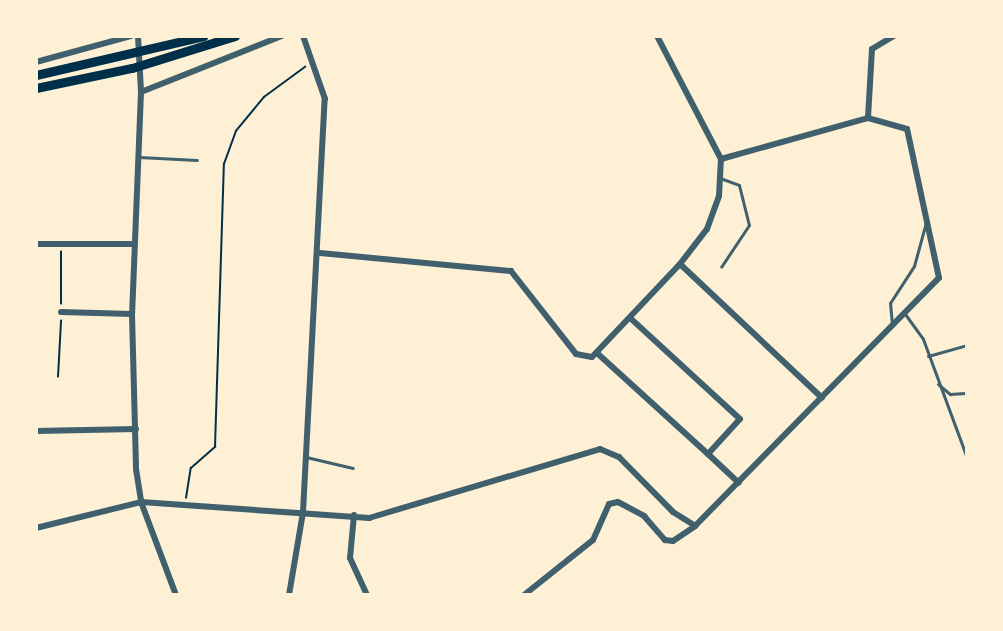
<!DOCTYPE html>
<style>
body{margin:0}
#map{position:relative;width:1003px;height:631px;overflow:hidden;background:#fdf0d5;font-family:"Fira Sans Condensed",sans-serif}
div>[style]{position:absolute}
.path>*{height:1.5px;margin:-0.75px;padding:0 0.75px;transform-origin:0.75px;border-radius:0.75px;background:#003049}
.service>*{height:3px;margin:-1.5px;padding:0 1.5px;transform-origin:1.5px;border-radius:1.5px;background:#3f606c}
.minor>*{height:6px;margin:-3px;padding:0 3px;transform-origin:3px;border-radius:3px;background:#3f606c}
.trunk>*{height:9px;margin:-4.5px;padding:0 4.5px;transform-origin:4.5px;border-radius:4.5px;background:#003049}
span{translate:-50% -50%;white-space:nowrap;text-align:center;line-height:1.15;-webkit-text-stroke:6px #fdf0d5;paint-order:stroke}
.frame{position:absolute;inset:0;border:38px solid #fdf0d5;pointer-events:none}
</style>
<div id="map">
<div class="path">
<i style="left:61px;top:304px;width:52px;rotate:-90deg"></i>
<i style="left:58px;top:377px;width:56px;rotate:-86.9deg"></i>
<i style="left:186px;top:498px;width:30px;rotate:-81deg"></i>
<i style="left:191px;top:468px;width:32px;rotate:-41deg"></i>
<i style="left:215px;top:447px;width:283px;rotate:-88.2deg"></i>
<i style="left:224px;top:164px;width:35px;rotate:-70deg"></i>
<i style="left:236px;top:131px;width:44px;rotate:-50.5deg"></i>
<i style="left:264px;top:97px;width:51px;rotate:-36.2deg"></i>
</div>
<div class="service">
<i style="left:139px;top:157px;width:58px;rotate:3deg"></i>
<i style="left:720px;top:178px;width:20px;rotate:20deg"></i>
<i style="left:739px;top:185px;width:41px;rotate:76deg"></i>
<i style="left:749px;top:225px;width:50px;rotate:123.7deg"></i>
<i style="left:905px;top:314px;width:31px;rotate:54deg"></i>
<i style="left:923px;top:339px;width:127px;rotate:69.7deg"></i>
<i style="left:892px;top:325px;width:22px;rotate:-95deg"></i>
<i style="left:890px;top:303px;width:44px;rotate:-57deg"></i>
<i style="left:914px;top:266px;width:46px;rotate:-74.7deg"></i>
<i style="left:928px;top:356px;width:41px;rotate:-15.8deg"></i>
<i style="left:938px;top:384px;width:16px;rotate:40deg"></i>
<i style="left:950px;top:394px;width:15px;rotate:-4deg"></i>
<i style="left:306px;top:457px;width:48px;rotate:13.2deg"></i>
</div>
<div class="minor">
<i style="left:138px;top:36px;width:56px;rotate:86.9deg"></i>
<i style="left:141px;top:92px;width:222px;rotate:92.3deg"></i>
<i style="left:132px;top:314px;width:155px;rotate:88.5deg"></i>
<i style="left:136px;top:469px;width:33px;rotate:81deg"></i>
<i style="left:141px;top:502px;width:99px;rotate:69.4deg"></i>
<i style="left:36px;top:62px;width:98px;rotate:-15.3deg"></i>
<i style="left:141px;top:92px;width:152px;rotate:-21.7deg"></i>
<i style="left:868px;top:118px;width:69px;rotate:-86.7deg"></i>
<i style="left:872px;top:49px;width:26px;rotate:-31deg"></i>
<i style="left:721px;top:159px;width:153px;rotate:-15.6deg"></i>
<i style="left:36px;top:244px;width:97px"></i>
<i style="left:320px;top:253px;width:192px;rotate:5.4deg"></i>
<i style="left:511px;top:271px;width:105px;rotate:51.9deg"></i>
<i style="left:576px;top:354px;width:16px;rotate:11deg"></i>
<i style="left:592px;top:357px;width:128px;rotate:-46.6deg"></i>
<i style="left:680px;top:264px;width:44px;rotate:-52.4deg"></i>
<i style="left:707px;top:229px;width:35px;rotate:-70deg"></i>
<i style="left:719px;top:196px;width:37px;rotate:-87deg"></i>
<i style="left:721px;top:159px;width:139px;rotate:-117.5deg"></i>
<i style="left:680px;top:264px;width:195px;rotate:43.3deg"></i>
<i style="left:61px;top:312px;width:71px;rotate:1.6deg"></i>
<i style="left:597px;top:353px;width:150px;rotate:42.3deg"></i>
<i style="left:708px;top:454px;width:47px;rotate:-47.6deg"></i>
<i style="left:740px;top:419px;width:149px;rotate:-137.4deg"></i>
<i style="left:36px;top:431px;width:100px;rotate:-1.1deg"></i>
<i style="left:708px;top:454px;width:42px;rotate:43.1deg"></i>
<i style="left:354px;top:515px;width:43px;rotate:95.3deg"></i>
<i style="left:350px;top:558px;width:41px;rotate:65.3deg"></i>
<i style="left:36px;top:528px;width:108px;rotate:-13.9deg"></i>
<i style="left:141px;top:502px;width:229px;rotate:4deg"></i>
<i style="left:369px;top:518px;width:241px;rotate:-16.6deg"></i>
<i style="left:600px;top:449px;width:21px;rotate:23deg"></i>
<i style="left:619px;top:457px;width:77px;rotate:45.5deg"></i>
<i style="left:673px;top:512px;width:26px;rotate:32deg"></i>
<i style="left:289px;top:595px;width:84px;rotate:-80.4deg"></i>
<i style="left:303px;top:512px;width:414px;rotate:-87deg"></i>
<i style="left:325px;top:99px;width:67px;rotate:-109.2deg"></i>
<i style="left:524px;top:595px;width:88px;rotate:-38.6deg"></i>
<i style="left:593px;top:540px;width:39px;rotate:-66deg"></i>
<i style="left:609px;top:504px;width:9px;rotate:-13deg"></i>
<i style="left:618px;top:502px;width:30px;rotate:28deg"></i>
<i style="left:644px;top:516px;width:32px;rotate:49deg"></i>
<i style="left:665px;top:540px;width:8px;rotate:7deg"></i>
<i style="left:673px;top:541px;width:27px;rotate:-34deg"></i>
<i style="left:695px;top:526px;width:348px;rotate:-45.5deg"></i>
<i style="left:939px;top:278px;width:152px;rotate:-102.1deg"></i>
<i style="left:907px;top:129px;width:41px;rotate:-164.2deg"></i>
</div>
<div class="trunk">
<i style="left:36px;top:75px;width:172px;rotate:-13.1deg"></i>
<i style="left:36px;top:88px;width:98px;rotate:-11.8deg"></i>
<i style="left:132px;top:68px;width:108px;rotate:-17.3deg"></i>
</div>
<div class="frame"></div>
</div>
